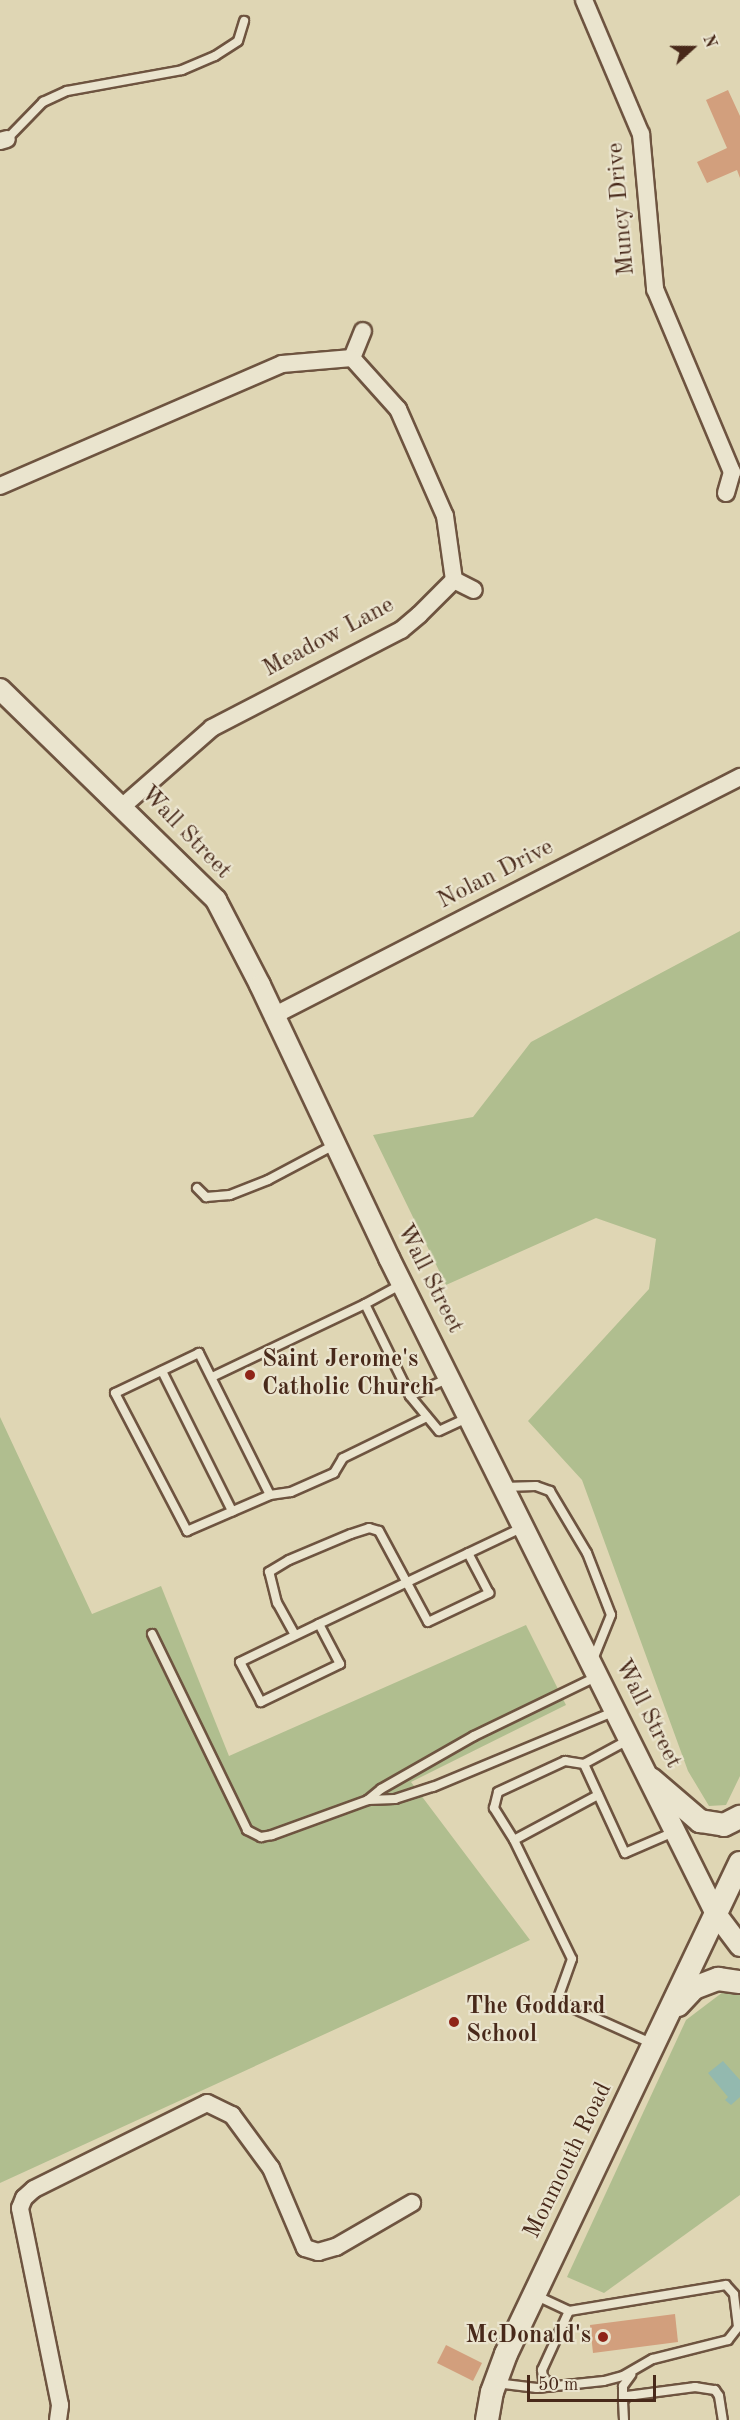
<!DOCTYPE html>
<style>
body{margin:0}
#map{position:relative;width:740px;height:2420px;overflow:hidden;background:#dfd6b4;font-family:"Old Standard TT",serif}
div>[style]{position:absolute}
.green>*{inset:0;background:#b0be8f}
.water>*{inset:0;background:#93b9af}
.building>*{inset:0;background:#d29f7d}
.roads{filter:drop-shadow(2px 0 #6e5440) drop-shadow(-2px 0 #6e5440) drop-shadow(0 2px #6e5440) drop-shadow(0 -2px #6e5440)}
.service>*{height:8px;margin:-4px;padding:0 4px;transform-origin:4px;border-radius:4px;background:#eae4ce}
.minor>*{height:16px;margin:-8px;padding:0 8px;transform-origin:8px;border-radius:8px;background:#eae4ce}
.tertiary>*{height:20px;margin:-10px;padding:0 10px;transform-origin:10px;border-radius:10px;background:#eae4ce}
.secondary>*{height:22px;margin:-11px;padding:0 11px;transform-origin:11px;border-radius:11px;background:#eae4ce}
.dots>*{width:16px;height:16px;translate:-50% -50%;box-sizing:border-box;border:3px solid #eae4ce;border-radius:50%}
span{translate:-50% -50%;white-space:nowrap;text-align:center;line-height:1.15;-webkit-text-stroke:4.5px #eae4ce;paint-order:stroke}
.street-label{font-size:24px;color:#48291a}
.poi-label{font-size:24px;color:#48291a;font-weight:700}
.left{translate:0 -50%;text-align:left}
.right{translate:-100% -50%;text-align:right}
.north{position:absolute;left:662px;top:18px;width:60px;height:60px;-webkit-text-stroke:4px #eae4ce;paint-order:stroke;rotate:69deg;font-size:16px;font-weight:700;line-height:24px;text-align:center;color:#48291a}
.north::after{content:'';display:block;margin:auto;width:21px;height:27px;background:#48291a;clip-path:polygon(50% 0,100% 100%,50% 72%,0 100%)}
.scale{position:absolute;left:527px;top:2375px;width:129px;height:27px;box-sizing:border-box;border:3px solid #48291a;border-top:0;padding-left:8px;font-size:18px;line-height:21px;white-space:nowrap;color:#48291a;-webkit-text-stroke:4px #eae4ce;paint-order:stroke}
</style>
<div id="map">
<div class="green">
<i style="clip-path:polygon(740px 931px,740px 1776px,726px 1805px,709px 1806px,688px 1771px,582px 1480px,528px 1421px,649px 1289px,656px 1239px,596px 1218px,446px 1285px,373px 1135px,473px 1117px,531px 1042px)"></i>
<i style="clip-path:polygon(0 1417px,92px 1614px,161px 1586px,229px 1756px,526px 1625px,566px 1705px,411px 1782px,530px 1940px,0 2183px)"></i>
<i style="clip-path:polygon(723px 1992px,740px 1992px,740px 2195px,604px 2293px,567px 2277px,686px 2020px)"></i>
</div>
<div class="water">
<i style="clip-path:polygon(723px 2061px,740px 2080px,740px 2097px,731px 2105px,725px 2100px,728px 2097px,708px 2073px)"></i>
</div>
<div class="building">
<i style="clip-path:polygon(728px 90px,740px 116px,740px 178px,737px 170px,707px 183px,697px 162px,727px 148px,706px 100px)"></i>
<i style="clip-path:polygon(675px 2314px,678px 2342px,593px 2353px,590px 2325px)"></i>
<i style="clip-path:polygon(446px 2345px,482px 2363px,473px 2381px,437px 2363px)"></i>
</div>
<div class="roads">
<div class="service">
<i style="left:7px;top:139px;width:52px;rotate:-45.8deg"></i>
<i style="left:43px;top:102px;width:26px;rotate:-25deg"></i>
<i style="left:67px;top:91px;width:117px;rotate:-10.3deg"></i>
<i style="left:182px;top:70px;width:36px;rotate:-23deg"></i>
<i style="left:215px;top:56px;width:27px;rotate:-33deg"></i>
<i style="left:238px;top:41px;width:21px;rotate:-73deg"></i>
<i style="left:197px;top:1188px;width:13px;rotate:45deg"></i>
<i style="left:206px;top:1197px;width:24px;rotate:-5deg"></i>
<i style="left:230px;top:1195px;width:41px;rotate:-21.5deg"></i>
<i style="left:268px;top:1180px;width:75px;rotate:-27.9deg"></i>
<i style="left:402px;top:1284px;width:42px;rotate:151.6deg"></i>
<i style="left:365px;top:1304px;width:102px;rotate:63.9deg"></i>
<i style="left:410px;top:1396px;width:43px;rotate:-24.8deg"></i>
<i style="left:162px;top:1371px;width:157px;rotate:63.4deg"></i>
<i style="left:212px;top:1377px;width:170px;rotate:-25.5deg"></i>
<i style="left:410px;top:1396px;width:45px;rotate:50.4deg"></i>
<i style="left:439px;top:1431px;width:33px;rotate:-25deg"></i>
<i style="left:504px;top:1487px;width:32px;rotate:-2deg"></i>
<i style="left:536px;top:1486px;width:15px;rotate:20deg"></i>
<i style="left:550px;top:1491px;width:72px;rotate:59.2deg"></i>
<i style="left:587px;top:1553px;width:66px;rotate:68.8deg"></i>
<i style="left:611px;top:1615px;width:51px;rotate:112deg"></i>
<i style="left:270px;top:1495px;width:159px;rotate:-116.6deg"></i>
<i style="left:199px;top:1353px;width:93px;rotate:154.5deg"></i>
<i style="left:115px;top:1393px;width:156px;rotate:62.4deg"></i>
<i style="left:187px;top:1531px;width:90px;rotate:-23.4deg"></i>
<i style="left:270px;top:1495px;width:21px;rotate:-8deg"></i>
<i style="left:291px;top:1492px;width:47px;rotate:-23.8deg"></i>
<i style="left:334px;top:1473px;width:17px;rotate:-59deg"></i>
<i style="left:343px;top:1458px;width:93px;rotate:-26deg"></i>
<i style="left:319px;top:1624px;width:45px;rotate:62.3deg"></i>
<i style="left:340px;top:1664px;width:88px;rotate:154.3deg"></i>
<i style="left:261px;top:1702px;width:45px;rotate:-117.7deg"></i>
<i style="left:240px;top:1662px;width:88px;rotate:-25.7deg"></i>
<i style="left:319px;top:1624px;width:226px;rotate:-25.4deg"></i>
<i style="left:152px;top:1634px;width:218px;rotate:64.1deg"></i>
<i style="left:247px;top:1830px;width:16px;rotate:27deg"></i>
<i style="left:261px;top:1837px;width:11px;rotate:-10deg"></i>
<i style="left:272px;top:1835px;width:102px;rotate:-20deg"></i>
<i style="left:295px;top:1635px;width:37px;rotate:-119deg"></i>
<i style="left:277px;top:1603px;width:32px;rotate:-104deg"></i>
<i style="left:269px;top:1572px;width:23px;rotate:-31deg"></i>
<i style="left:289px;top:1560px;width:67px;rotate:-22.8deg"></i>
<i style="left:351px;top:1534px;width:19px;rotate:-18deg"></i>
<i style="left:369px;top:1528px;width:10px;rotate:17deg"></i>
<i style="left:379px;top:1531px;width:103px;rotate:61.7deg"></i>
<i style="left:428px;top:1622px;width:68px;rotate:-25.4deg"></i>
<i style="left:489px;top:1593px;width:45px;rotate:-117.7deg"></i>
<i style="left:598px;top:1676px;width:138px;rotate:154.2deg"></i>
<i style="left:474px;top:1736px;width:107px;rotate:150.3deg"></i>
<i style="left:381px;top:1789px;width:17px;rotate:140deg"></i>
<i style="left:368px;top:1800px;width:27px;rotate:-2deg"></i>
<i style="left:395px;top:1799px;width:40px;rotate:-18deg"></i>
<i style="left:433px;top:1787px;width:198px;rotate:-22.6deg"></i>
<i style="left:630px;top:1739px;width:52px;rotate:151.5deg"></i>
<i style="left:584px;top:1764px;width:98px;rotate:65.3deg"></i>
<i style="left:625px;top:1853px;width:56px;rotate:-23.3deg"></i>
<i style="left:598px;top:1795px;width:95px;rotate:151.8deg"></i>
<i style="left:514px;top:1840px;width:132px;rotate:64deg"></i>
<i style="left:572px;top:1959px;width:45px;rotate:109.7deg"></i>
<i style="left:557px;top:2001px;width:105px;rotate:24.1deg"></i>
<i style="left:514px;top:1840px;width:38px;rotate:-122deg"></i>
<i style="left:494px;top:1808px;width:16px;rotate:-76deg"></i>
<i style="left:498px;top:1792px;width:74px;rotate:-24.8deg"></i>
<i style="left:565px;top:1761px;width:19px;rotate:9deg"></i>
<i style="left:496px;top:2383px;width:41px;rotate:7deg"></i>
<i style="left:537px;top:2388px;width:67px;rotate:-6deg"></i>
<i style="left:604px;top:2381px;width:20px;rotate:-15deg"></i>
<i style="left:623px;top:2376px;width:34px;rotate:-30deg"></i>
<i style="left:653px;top:2359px;width:77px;rotate:-14.2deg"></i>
<i style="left:728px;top:2340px;width:16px;rotate:-52deg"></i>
<i style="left:738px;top:2327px;width:33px;rotate:-97deg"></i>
<i style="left:734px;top:2294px;width:12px;rotate:-132deg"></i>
<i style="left:726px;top:2285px;width:159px;rotate:170.6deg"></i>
<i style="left:569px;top:2311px;width:38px;rotate:-155deg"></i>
<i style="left:553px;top:2386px;width:13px;rotate:-141deg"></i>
<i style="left:543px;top:2378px;width:8px;rotate:-97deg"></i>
<i style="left:542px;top:2370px;width:65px;rotate:-65.4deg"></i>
<i style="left:623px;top:2401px;width:15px;rotate:-90deg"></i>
<i style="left:623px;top:2386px;width:14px;rotate:-54deg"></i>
<i style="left:624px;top:2420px;width:19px;rotate:-93deg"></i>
<i style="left:623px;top:2401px;width:6px;rotate:-51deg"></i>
<i style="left:627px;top:2396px;width:69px;rotate:-7.5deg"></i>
<i style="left:695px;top:2387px;width:20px;rotate:9deg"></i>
<i style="left:715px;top:2390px;width:7px;rotate:56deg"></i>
<i style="left:719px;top:2396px;width:24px;rotate:81deg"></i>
</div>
<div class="minor">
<i style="left:584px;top:0;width:146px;rotate:67deg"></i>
<i style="left:641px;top:134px;width:156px;rotate:84.8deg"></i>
<i style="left:655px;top:289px;width:199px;rotate:67.2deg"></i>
<i style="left:0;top:141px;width:7px;rotate:-16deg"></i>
<i style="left:352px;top:358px;width:29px;rotate:-68deg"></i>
<i style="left:0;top:486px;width:307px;rotate:-23.4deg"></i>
<i style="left:282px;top:364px;width:70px;rotate:-4.9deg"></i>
<i style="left:352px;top:358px;width:69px;rotate:48deg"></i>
<i style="left:398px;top:409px;width:117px;rotate:66.3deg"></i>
<i style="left:445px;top:516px;width:65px;rotate:82deg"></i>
<i style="left:454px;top:580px;width:49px;rotate:135deg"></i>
<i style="left:419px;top:615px;width:23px;rotate:140deg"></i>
<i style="left:401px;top:630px;width:213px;rotate:152.6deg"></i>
<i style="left:212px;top:728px;width:118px;rotate:138.8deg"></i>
<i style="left:726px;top:493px;width:22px;rotate:-74deg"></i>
<i style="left:454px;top:580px;width:22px;rotate:27deg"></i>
<i style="left:273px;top:1016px;width:525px;rotate:-27.1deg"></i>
<i style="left:58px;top:2420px;width:15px;rotate:-82deg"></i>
<i style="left:60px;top:2405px;width:201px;rotate:-101.5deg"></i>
<i style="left:20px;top:2208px;width:11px;rotate:-68deg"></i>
<i style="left:24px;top:2198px;width:13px;rotate:-42deg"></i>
<i style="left:34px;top:2189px;width:193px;rotate:-26.4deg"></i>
<i style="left:207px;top:2103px;width:28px;rotate:26deg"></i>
<i style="left:232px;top:2115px;width:66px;rotate:53.7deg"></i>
<i style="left:271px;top:2168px;width:87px;rotate:67deg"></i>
<i style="left:305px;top:2248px;width:14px;rotate:17deg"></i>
<i style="left:318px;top:2252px;width:19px;rotate:-16deg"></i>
<i style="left:336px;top:2247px;width:88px;rotate:-30.1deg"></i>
</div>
<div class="tertiary">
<i style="left:0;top:689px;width:302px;rotate:44.3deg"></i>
<i style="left:216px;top:900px;width:96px;rotate:62.6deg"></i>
<i style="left:260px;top:985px;width:302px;rotate:64.7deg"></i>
<i style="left:389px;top:1258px;width:733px;rotate:63.5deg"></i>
<i style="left:716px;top:1914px;width:40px;rotate:53deg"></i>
</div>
<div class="secondary">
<i style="left:651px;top:1779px;width:65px;rotate:40.6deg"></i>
<i style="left:700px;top:1821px;width:24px;rotate:9deg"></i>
<i style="left:724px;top:1825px;width:18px;rotate:-27deg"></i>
<i style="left:678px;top:2005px;width:23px;rotate:-47deg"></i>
<i style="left:694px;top:1988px;width:26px;rotate:-21deg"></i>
<i style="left:718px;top:1979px;width:22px;rotate:8deg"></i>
<i style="left:487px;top:2420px;width:28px;rotate:-80deg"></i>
<i style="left:492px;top:2392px;width:40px;rotate:-69.8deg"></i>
<i style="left:506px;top:2354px;width:544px;rotate:-64.52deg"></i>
</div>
</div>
<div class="dots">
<i style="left:250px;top:1375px;background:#8f2418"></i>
<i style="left:454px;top:2022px;background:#8f2418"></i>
<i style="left:603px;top:2337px;background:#8f2418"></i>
</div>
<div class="street-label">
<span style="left:622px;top:209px;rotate:-95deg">Muncy Drive</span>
<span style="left:329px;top:638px;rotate:-28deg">Meadow Lane</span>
<span style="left:185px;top:833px;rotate:46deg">Wall Street</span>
<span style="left:496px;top:875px;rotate:-27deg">Nolan Drive</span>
<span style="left:429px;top:1279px;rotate:63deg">Wall Street</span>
<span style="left:647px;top:1714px;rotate:63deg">Wall Street</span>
<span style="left:569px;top:2161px;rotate:-64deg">Monmouth Road</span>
</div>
<div class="poi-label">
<span class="left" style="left:262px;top:1375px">Saint Jerome's<br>Catholic Church</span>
<span class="left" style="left:466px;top:2022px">The Goddard<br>School</span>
<span class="right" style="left:591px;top:2337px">McDonald's</span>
</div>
<div class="north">N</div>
<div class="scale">50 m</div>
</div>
